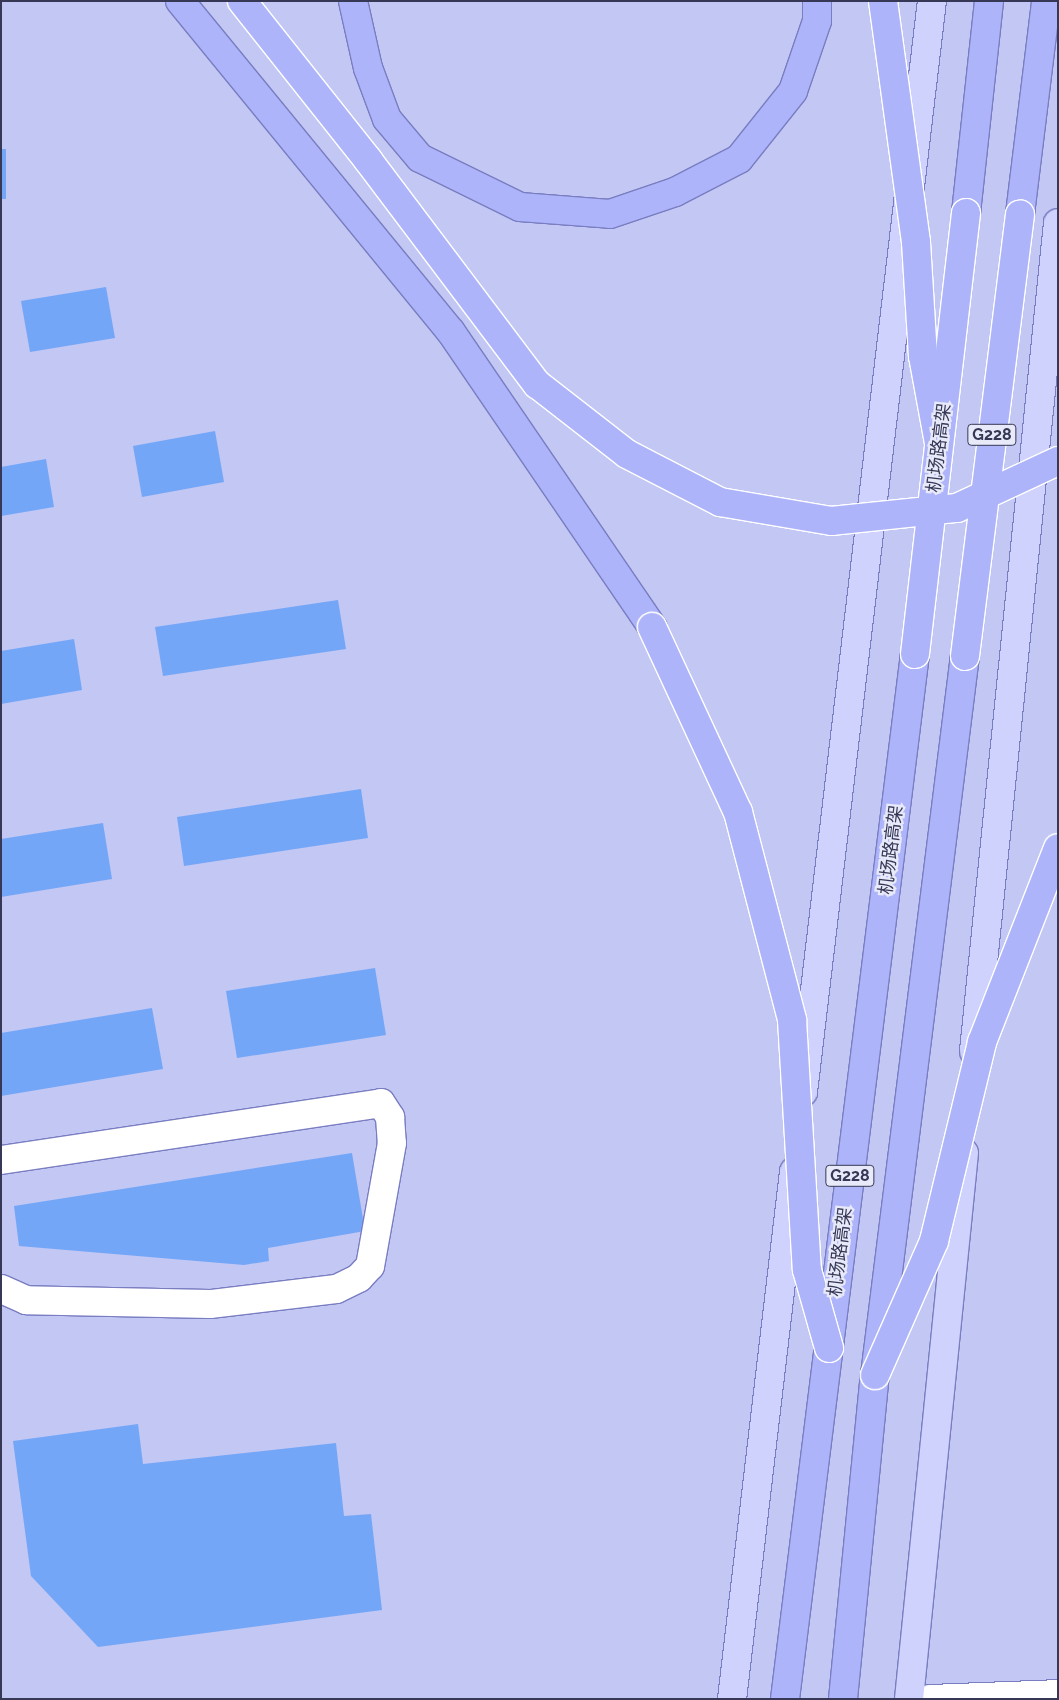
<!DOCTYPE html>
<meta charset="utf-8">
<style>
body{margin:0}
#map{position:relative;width:1059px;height:1700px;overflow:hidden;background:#c2c7f3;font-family:Raleway,"Noto Sans SC",sans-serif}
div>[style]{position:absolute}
.building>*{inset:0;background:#74a6f8}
.roads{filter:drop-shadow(1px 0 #797dc1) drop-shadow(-1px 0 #797dc1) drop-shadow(0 1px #797dc1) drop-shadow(0 -1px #797dc1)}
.minor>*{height:28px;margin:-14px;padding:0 14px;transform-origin:14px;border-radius:14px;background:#fff}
.major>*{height:28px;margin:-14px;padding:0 14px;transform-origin:14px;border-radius:14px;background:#ced2fc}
.highway>*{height:28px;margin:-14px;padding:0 14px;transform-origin:14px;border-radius:14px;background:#aeb4fa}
.bridges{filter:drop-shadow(1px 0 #fff) drop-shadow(-1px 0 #fff) drop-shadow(0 1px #fff) drop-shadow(0 -1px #fff)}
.highway-bridge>*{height:28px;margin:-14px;padding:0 14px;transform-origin:14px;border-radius:14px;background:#aeb4fa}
span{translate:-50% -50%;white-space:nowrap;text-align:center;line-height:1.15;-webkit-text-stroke:4.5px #e8eaf9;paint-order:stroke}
.shield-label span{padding:1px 4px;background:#e8eaf9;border:1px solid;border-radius:4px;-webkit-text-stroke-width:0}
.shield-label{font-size:16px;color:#363856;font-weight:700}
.street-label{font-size:18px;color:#363856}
.frame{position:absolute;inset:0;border:2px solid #363856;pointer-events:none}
</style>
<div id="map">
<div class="building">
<i style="clip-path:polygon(1px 149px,6px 149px,6px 199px,1px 199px)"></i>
<i style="clip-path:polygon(106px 287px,115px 338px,30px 352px,21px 301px)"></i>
<i style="clip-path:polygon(215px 431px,224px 482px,142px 497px,133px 446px)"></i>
<i style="clip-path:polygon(46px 459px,54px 507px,1px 516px,1px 467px)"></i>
<i style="clip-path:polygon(338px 600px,346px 649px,163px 676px,155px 627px)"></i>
<i style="clip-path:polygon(74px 639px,82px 690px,1px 704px,1px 651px)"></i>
<i style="clip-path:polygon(361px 789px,368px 838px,184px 866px,177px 817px)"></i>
<i style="clip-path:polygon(103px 823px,112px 879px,1px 897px,1px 839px)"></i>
<i style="clip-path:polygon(375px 968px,386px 1035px,237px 1058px,226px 991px)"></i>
<i style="clip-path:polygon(152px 1008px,163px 1069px,1px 1096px,1px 1033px)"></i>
<i style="clip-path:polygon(352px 1153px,365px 1231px,268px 1248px,269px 1261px,244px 1265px,19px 1246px,14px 1206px)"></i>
<i style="clip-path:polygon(138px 1424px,143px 1464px,336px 1443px,344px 1516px,371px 1514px,382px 1610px,98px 1647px,31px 1576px,13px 1441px)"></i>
</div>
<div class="roads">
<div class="minor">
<i style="left:1px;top:1160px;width:384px;rotate:-8.5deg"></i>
<i style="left:381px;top:1103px;width:17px;rotate:57deg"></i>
<i style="left:390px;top:1117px;width:26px;rotate:86deg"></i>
<i style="left:392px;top:1143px;width:125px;rotate:100.1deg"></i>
<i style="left:370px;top:1266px;width:16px;rotate:133deg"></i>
<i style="left:359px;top:1278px;width:25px;rotate:154deg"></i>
<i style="left:336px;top:1289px;width:127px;rotate:173.2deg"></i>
<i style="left:210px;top:1304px;width:184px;rotate:-178.8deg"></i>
<i style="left:26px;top:1300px;width:27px;rotate:-156deg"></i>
<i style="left:930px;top:1699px;width:128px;rotate:-2.2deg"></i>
</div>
<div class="major">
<i style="left:974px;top:1051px;width:832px;rotate:-84.21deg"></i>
<i style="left:803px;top:1092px;width:1099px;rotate:-83.26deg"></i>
<i style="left:732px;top:1699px;width:531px;rotate:-83.29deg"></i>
<i style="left:909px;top:1699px;width:549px;rotate:-84.25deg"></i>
</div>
<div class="highway">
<i style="left:180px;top:1px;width:428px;rotate:50.7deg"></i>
<i style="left:451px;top:332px;width:357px;rotate:55.7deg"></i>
<i style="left:353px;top:1px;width:69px;rotate:77.4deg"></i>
<i style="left:368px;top:68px;width:54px;rotate:69.6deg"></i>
<i style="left:387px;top:119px;width:51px;rotate:49.8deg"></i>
<i style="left:420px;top:158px;width:111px;rotate:26.1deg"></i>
<i style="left:520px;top:207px;width:90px;rotate:4.4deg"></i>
<i style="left:610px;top:214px;width:69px;rotate:-18.7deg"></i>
<i style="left:675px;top:192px;width:72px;rotate:-27.3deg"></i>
<i style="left:739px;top:159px;width:87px;rotate:-51.5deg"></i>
<i style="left:793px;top:91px;width:74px;rotate:-71.1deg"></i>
<i style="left:817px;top:21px;width:20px;rotate:-90deg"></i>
<i style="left:966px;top:213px;width:213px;rotate:-83.8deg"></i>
<i style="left:1020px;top:214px;width:215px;rotate:-83deg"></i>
<i style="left:785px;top:1699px;width:1053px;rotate:-82.91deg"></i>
<i style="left:843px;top:1699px;width:326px;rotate:-84.4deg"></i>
<i style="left:875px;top:1375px;width:725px;rotate:-82.87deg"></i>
</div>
</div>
<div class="bridges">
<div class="highway-bridge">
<i style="left:242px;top:1px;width:203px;rotate:51.6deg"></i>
<i style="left:368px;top:160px;width:281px;rotate:53deg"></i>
<i style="left:537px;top:384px;width:114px;rotate:37.9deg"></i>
<i style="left:627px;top:454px;width:105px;rotate:27.3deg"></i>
<i style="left:720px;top:502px;width:113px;rotate:9.7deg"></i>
<i style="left:831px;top:521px;width:127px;rotate:-5.9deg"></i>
<i style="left:957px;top:508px;width:111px;rotate:-25deg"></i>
<i style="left:883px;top:1px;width:243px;rotate:82.2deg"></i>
<i style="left:916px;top:242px;width:114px;rotate:86.5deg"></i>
<i style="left:923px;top:356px;width:88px;rotate:79.6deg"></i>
<i style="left:652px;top:627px;width:204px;rotate:65.1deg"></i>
<i style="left:738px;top:812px;width:215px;rotate:75.4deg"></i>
<i style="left:792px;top:1020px;width:250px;rotate:86.6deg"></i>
<i style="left:807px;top:1270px;width:81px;rotate:74.2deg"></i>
<i style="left:915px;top:654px;width:444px;rotate:-83.4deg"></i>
<i style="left:965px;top:656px;width:445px;rotate:-82.9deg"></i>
<i style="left:875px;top:1375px;width:146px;rotate:-66.2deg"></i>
<i style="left:934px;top:1241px;width:205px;rotate:-76.4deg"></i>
<i style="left:982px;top:1042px;width:208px;rotate:-68.6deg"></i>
</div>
</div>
<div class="shield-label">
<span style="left:992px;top:435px">G228</span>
<span style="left:850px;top:1176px">G228</span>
</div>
<div class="street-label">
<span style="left:939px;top:448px;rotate:-83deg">机场路高架</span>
<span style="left:891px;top:850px;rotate:-83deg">机场路高架</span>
<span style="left:840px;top:1252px;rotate:-83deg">机场路高架</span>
</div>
<div class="frame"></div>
</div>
